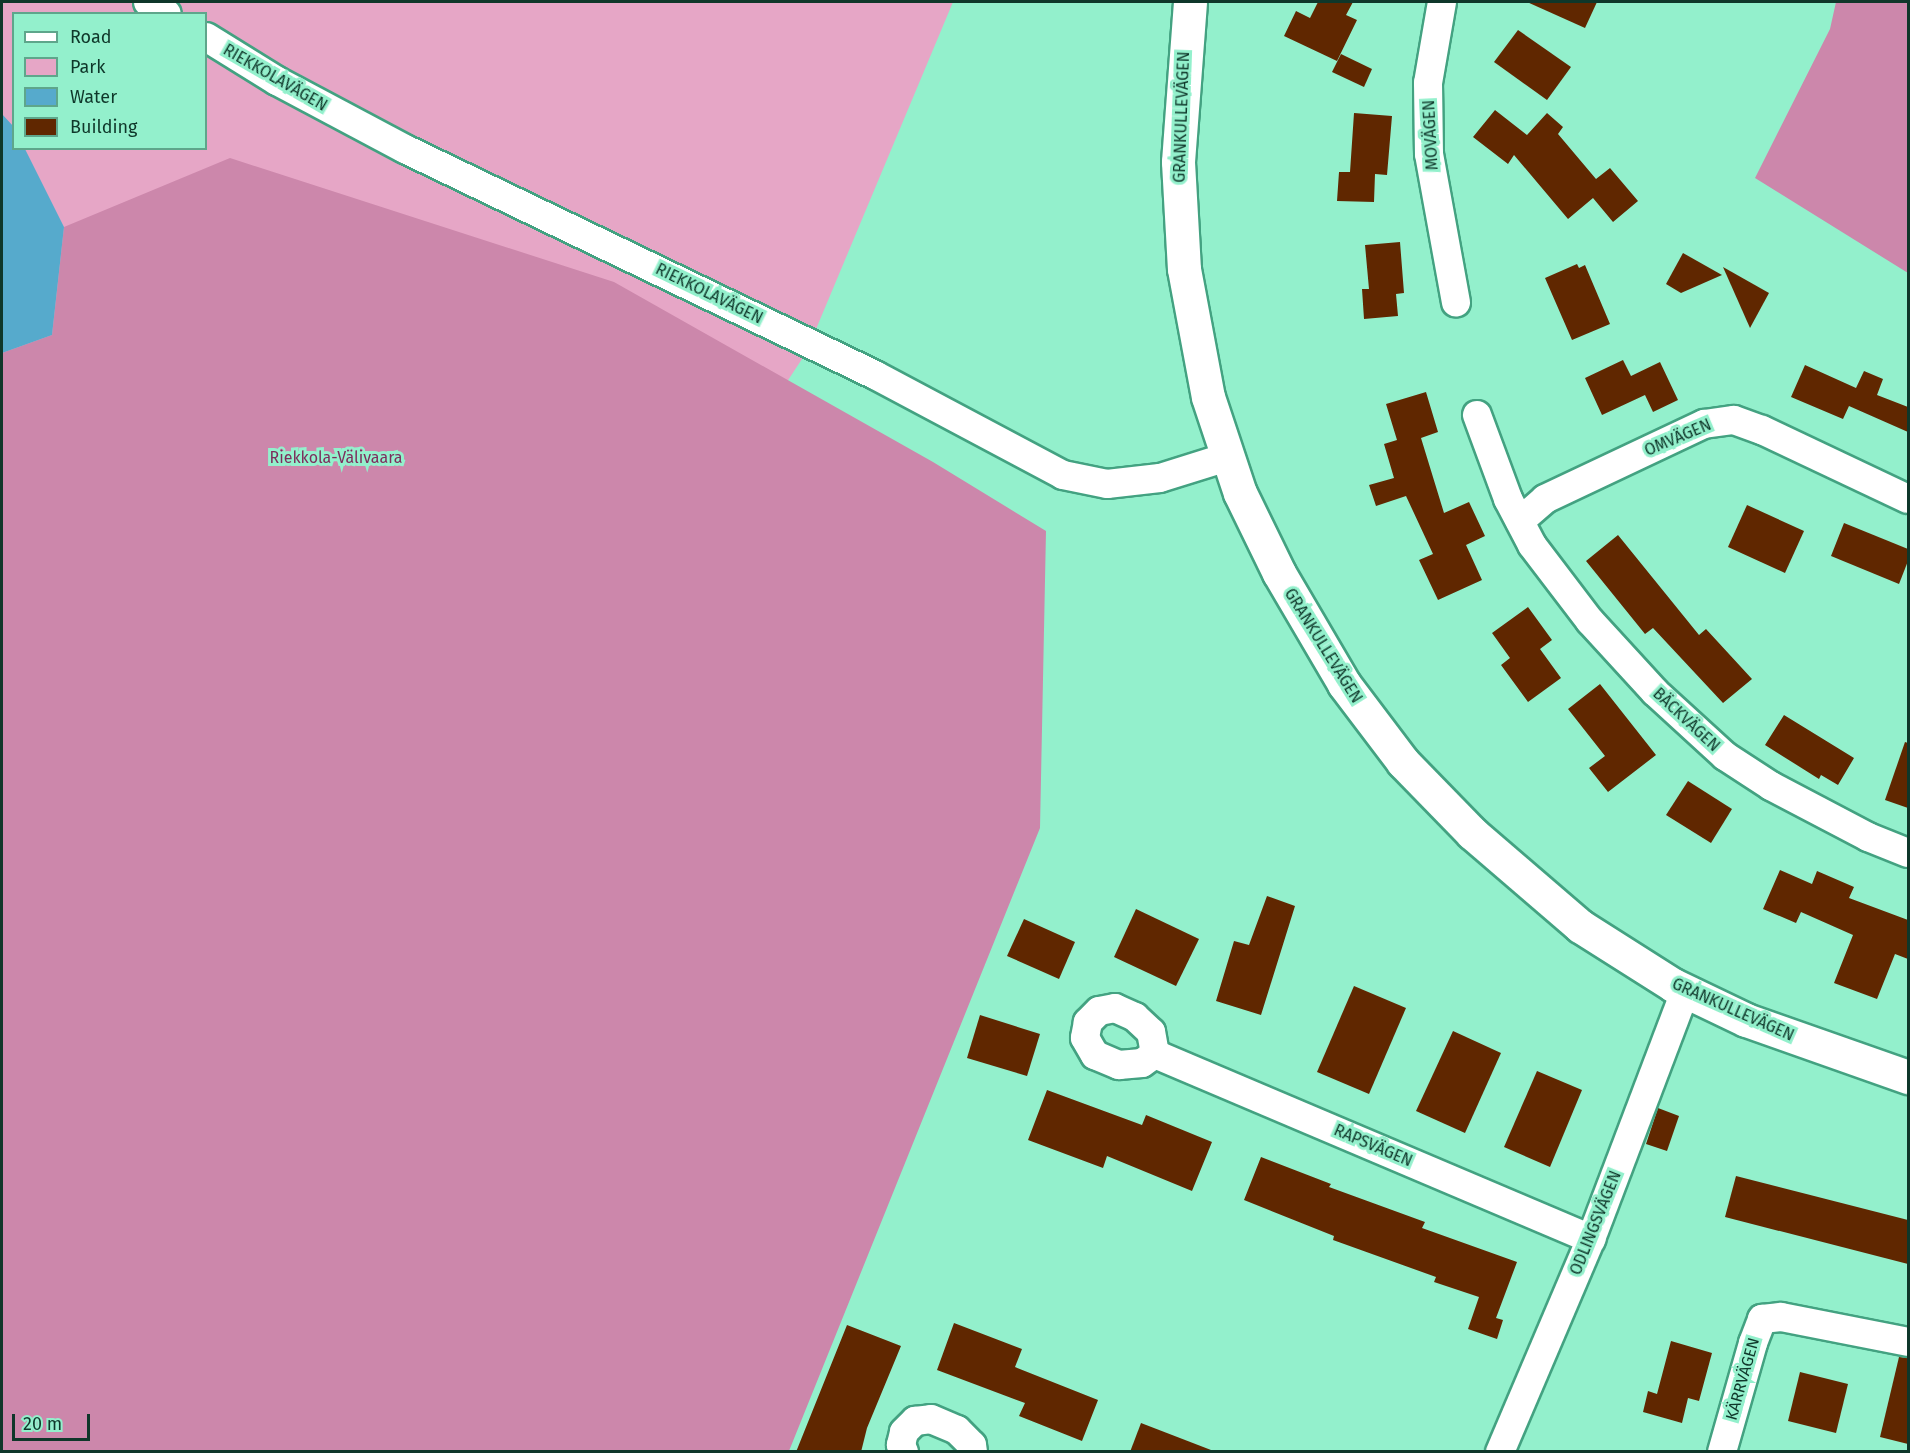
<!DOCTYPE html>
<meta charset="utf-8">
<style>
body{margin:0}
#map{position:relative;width:1910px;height:1453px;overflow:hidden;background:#93f0cc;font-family:"Fira Sans",sans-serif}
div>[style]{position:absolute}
.green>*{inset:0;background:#e6a6c6}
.forest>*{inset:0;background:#cc87ab}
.water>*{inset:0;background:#56aacc}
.building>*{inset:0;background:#602700}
.roads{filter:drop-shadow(2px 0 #43a281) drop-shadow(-2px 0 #43a281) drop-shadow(0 2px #43a281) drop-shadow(0 -2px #43a281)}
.street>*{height:28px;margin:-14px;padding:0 14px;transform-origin:14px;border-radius:14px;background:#fff}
.secondary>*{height:33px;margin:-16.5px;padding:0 16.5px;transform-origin:16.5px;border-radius:16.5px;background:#fff}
span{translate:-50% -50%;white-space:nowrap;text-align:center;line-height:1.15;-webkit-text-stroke:6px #93f0cc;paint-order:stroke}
.street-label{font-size:16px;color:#0f372a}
.park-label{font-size:16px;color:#7d2c5c}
.frame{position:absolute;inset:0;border:3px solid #0f372a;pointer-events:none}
.legend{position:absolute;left:12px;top:12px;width:195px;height:138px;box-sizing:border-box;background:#93f0cc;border:2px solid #5ea68b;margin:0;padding:8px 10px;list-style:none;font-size:18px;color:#0f372a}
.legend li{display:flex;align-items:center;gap:12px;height:30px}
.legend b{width:30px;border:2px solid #5ea68b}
.scale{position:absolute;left:12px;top:1414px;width:78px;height:27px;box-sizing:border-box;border:3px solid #0f372a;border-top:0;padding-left:8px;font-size:18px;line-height:21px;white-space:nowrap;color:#0f372a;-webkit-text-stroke:4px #93f0cc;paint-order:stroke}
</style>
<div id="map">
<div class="green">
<i style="clip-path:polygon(evenodd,2px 2px,953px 2px,806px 353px,485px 838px,2px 1344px,2px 2px,14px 14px,206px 14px,206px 148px,14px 148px,14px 14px)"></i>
</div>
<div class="forest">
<i style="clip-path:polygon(1836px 2px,1908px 2px,1908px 273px,1755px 178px,1830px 29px)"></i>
<i style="clip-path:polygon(230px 158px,614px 282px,933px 462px,1046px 531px,1040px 828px,789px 1451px,2px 1451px,2px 353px,52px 335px,64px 227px)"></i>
</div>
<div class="water">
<i style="clip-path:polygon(2px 114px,13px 126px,14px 148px,25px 149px,64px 227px,52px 335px,2px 353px)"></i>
</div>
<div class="building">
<i style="clip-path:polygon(1318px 2px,1353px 2px,1346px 15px,1357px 20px,1337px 61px,1284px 36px,1296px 11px,1310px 18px)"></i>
<i style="clip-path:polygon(1527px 2px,1597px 2px,1585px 28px)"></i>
<i style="clip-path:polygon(1518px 30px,1571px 67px,1547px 100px,1494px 62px)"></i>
<i style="clip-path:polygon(1341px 54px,1372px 69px,1364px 87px,1332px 72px)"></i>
<i style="clip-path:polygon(1495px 110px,1527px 135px,1547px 113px,1563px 127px,1558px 134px,1596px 179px,1610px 168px,1638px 201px,1613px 222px,1593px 198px,1568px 219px,1514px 155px,1508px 164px,1473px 137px)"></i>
<i style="clip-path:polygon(1354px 113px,1392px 116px,1387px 175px,1375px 174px,1374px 202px,1337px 201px,1339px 172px,1350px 172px)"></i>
<i style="clip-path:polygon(1400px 242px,1404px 293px,1396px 294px,1398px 316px,1364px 319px,1362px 289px,1369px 289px,1365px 245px)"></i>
<i style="clip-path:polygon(1683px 253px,1722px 275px,1681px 293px,1666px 284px)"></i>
<i style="clip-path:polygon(1577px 264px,1579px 268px,1585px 265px,1610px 324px,1572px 340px,1545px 278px)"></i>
<i style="clip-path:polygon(1723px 267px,1769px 293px,1750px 328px)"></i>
<i style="clip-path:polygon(1623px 360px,1631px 376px,1660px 362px,1678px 400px,1653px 412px,1645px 395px,1602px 415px,1585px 378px)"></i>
<i style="clip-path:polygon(1805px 365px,1856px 388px,1864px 371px,1883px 379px,1877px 395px,1908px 407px,1908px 432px,1849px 406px,1843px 419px,1791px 397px)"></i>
<i style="clip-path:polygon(1426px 392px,1438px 432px,1421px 438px,1444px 513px,1469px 502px,1485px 536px,1466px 545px,1482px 580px,1438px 600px,1419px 560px,1433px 554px,1406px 496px,1376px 506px,1369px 485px,1394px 478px,1384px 444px,1397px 440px,1386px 404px)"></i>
<i style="clip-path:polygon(1747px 505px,1804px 531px,1785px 573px,1728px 547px)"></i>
<i style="clip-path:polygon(1844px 523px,1908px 549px,1908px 561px,1899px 584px,1831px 556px)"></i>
<i style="clip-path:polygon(1618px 535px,1699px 635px,1706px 629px,1752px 679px,1723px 703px,1653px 628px,1645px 634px,1586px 561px)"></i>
<i style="clip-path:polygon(1528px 607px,1552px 640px,1540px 649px,1561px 678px,1528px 702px,1501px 665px,1510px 658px,1492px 633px)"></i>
<i style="clip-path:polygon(1600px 684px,1656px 755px,1608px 792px,1589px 768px,1605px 756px,1568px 709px)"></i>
<i style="clip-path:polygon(1784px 715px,1854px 758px,1838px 785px,1821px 775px,1819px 779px,1765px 745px)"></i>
<i style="clip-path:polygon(1905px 742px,1908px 743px,1908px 808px,1885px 800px)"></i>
<i style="clip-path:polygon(1688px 781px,1732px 809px,1711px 843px,1666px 815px)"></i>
<i style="clip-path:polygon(1780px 870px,1812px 884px,1817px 871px,1854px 887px,1849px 898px,1908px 920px,1908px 959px,1895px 954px,1877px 999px,1834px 983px,1853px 935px,1801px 912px,1796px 923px,1763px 909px)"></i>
<i style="clip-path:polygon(1267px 896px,1295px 906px,1261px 1015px,1216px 1001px,1234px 941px,1249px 945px)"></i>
<i style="clip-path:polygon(1136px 909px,1199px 939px,1176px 986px,1114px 957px)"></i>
<i style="clip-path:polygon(1024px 919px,1075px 942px,1059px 979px,1007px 956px)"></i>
<i style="clip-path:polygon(1354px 986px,1406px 1008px,1369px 1094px,1317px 1072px)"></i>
<i style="clip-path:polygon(980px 1015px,1040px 1034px,1027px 1076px,967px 1058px)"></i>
<i style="clip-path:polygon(1453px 1031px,1501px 1053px,1465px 1133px,1416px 1111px)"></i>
<i style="clip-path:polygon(1537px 1071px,1582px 1090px,1550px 1167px,1504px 1147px)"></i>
<i style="clip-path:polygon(1047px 1090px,1142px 1125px,1146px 1115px,1212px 1142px,1192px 1191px,1107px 1156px,1103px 1168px,1028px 1140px)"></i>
<i style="clip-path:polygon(1658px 1108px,1679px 1116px,1667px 1151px,1646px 1144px)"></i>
<i style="clip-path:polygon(1261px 1157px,1331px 1184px,1329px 1187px,1425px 1222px,1422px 1228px,1517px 1262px,1496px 1318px,1503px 1320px,1497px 1339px,1468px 1329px,1479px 1297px,1434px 1282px,1436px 1277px,1333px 1240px,1334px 1236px,1244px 1200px)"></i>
<i style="clip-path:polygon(1736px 1176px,1908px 1220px,1908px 1264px,1725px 1217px)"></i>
<i style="clip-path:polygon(954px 1323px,1022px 1349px,1015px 1367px,1098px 1400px,1082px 1441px,1019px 1416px,1025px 1403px,937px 1370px)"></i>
<i style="clip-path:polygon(847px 1325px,901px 1346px,867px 1428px,861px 1452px,796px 1452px)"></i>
<i style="clip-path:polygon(1671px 1341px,1712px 1353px,1699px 1401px,1688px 1398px,1682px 1423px,1643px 1412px,1648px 1391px,1657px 1394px)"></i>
<i style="clip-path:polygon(1899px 1357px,1908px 1358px,1908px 1444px,1880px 1437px)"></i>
<i style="clip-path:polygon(1800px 1372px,1848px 1384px,1836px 1433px,1788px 1421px)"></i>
<i style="clip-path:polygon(1141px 1423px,1211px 1450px,1211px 1452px,1130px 1452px)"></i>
</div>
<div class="roads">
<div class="street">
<i style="left:148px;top:2px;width:22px;rotate:32deg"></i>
<i style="left:1442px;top:2px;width:82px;rotate:99.8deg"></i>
<i style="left:1428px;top:83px;width:71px;rotate:89.2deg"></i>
<i style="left:1429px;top:154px;width:151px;rotate:79.7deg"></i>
<i style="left:206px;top:37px;width:84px;rotate:31.8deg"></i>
<i style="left:277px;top:81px;width:145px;rotate:28deg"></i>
<i style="left:405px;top:149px;width:522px;rotate:25.68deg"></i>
<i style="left:875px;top:375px;width:213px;rotate:28deg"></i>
<i style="left:1063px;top:475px;width:45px;rotate:11.6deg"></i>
<i style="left:1107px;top:484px;width:53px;rotate:-6.5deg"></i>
<i style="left:1160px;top:478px;width:70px;rotate:-17.4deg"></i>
<i style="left:1477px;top:415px;width:90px;rotate:69.7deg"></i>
<i style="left:1508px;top:499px;width:52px;rotate:62.4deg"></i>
<i style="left:1532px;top:545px;width:96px;rotate:52.7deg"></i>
<i style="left:1590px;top:621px;width:96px;rotate:47.5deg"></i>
<i style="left:1655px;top:692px;width:95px;rotate:42.4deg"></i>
<i style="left:1725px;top:756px;width:55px;rotate:33.1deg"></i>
<i style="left:1771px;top:786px;width:110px;rotate:27.7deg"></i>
<i style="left:1868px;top:837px;width:43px;rotate:21.8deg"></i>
<i style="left:1520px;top:521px;width:33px;rotate:-41deg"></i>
<i style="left:1545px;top:499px;width:176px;rotate:-25.3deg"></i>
<i style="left:1704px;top:424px;width:30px;rotate:-8deg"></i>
<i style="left:1734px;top:420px;width:30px;rotate:20deg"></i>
<i style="left:1762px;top:430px;width:161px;rotate:25.3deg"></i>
<i style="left:1155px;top:1054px;width:22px;rotate:-100deg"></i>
<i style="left:1151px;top:1032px;width:22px;rotate:-137deg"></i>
<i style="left:1135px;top:1017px;width:22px;rotate:-156deg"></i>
<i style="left:1115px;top:1008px;width:16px;rotate:169deg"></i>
<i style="left:1099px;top:1011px;width:16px;rotate:135deg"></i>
<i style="left:1088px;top:1022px;width:16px;rotate:101deg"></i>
<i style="left:1085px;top:1038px;width:20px;rotate:60deg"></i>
<i style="left:1095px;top:1055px;width:26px;rotate:23deg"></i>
<i style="left:1119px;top:1065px;width:23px;rotate:-5deg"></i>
<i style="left:1142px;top:1063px;width:16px;rotate:-35deg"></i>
<i style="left:1155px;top:1054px;width:474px;rotate:23deg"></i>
<i style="left:904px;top:1452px;width:8px;rotate:-113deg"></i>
<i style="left:901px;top:1445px;width:13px;rotate:-77deg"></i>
<i style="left:904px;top:1432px;width:16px;rotate:-45deg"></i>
<i style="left:915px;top:1421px;width:16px;rotate:-7deg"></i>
<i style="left:931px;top:1419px;width:28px;rotate:23deg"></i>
<i style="left:957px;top:1430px;width:21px;rotate:45deg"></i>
<i style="left:972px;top:1445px;width:7px;rotate:82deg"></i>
<i style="left:1500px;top:1452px;width:232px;rotate:-66.9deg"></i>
<i style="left:1591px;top:1239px;width:265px;rotate:-69.2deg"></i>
<i style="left:1722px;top:1452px;width:113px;rotate:-74.1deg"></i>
<i style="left:1753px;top:1343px;width:26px;rotate:-69deg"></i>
<i style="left:1762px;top:1319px;width:19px;rotate:-6deg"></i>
<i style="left:1781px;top:1317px;width:129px;rotate:11.1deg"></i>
</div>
<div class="secondary">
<i style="left:1190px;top:2px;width:160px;rotate:94.3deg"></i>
<i style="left:1178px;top:162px;width:107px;rotate:86.8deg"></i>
<i style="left:1184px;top:269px;width:130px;rotate:79.4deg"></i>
<i style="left:1208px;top:397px;width:101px;rotate:71.6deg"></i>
<i style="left:1240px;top:493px;width:89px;rotate:64deg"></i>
<i style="left:1279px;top:573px;width:129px;rotate:59.6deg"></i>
<i style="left:1344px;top:684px;width:98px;rotate:52.9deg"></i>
<i style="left:1403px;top:762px;width:99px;rotate:45.8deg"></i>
<i style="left:1472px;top:833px;width:143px;rotate:40.7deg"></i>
<i style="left:1580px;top:926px;width:110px;rotate:32.4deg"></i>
<i style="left:1673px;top:985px;width:81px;rotate:25.6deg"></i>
<i style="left:1746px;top:1020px;width:172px;rotate:19.4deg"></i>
</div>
</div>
<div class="street-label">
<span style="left:275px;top:78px;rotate:30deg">RIEKKOLAVÄGEN</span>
<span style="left:1182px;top:117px;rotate:-88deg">GRANKULLEVÄGEN</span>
<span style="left:1431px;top:135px;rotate:-93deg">MOVÄGEN</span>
<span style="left:709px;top:294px;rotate:26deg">RIEKKOLAVÄGEN</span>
<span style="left:1678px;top:438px;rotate:-23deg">OMVÄGEN</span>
<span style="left:1323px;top:646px;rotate:58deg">GRANKULLEVÄGEN</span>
<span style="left:1686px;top:720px;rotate:43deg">BÄCKVÄGEN</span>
<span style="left:1733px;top:1010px;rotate:24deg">GRANKULLEVÄGEN</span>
<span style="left:1373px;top:1146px;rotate:23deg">RAPSVÄGEN</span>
<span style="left:1596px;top:1223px;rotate:-68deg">ODLINGSVÄGEN</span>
<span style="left:1743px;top:1379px;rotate:-74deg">KÄRRVÄGEN</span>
</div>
<div class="park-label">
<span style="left:336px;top:458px">Riekkola-Välivaara</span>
</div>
<div class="frame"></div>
<ul class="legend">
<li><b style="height:8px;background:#fff"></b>Road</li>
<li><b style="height:16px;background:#e6a6c6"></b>Park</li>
<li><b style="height:16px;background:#56aacc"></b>Water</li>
<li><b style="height:16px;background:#602700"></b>Building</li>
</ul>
<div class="scale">20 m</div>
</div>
